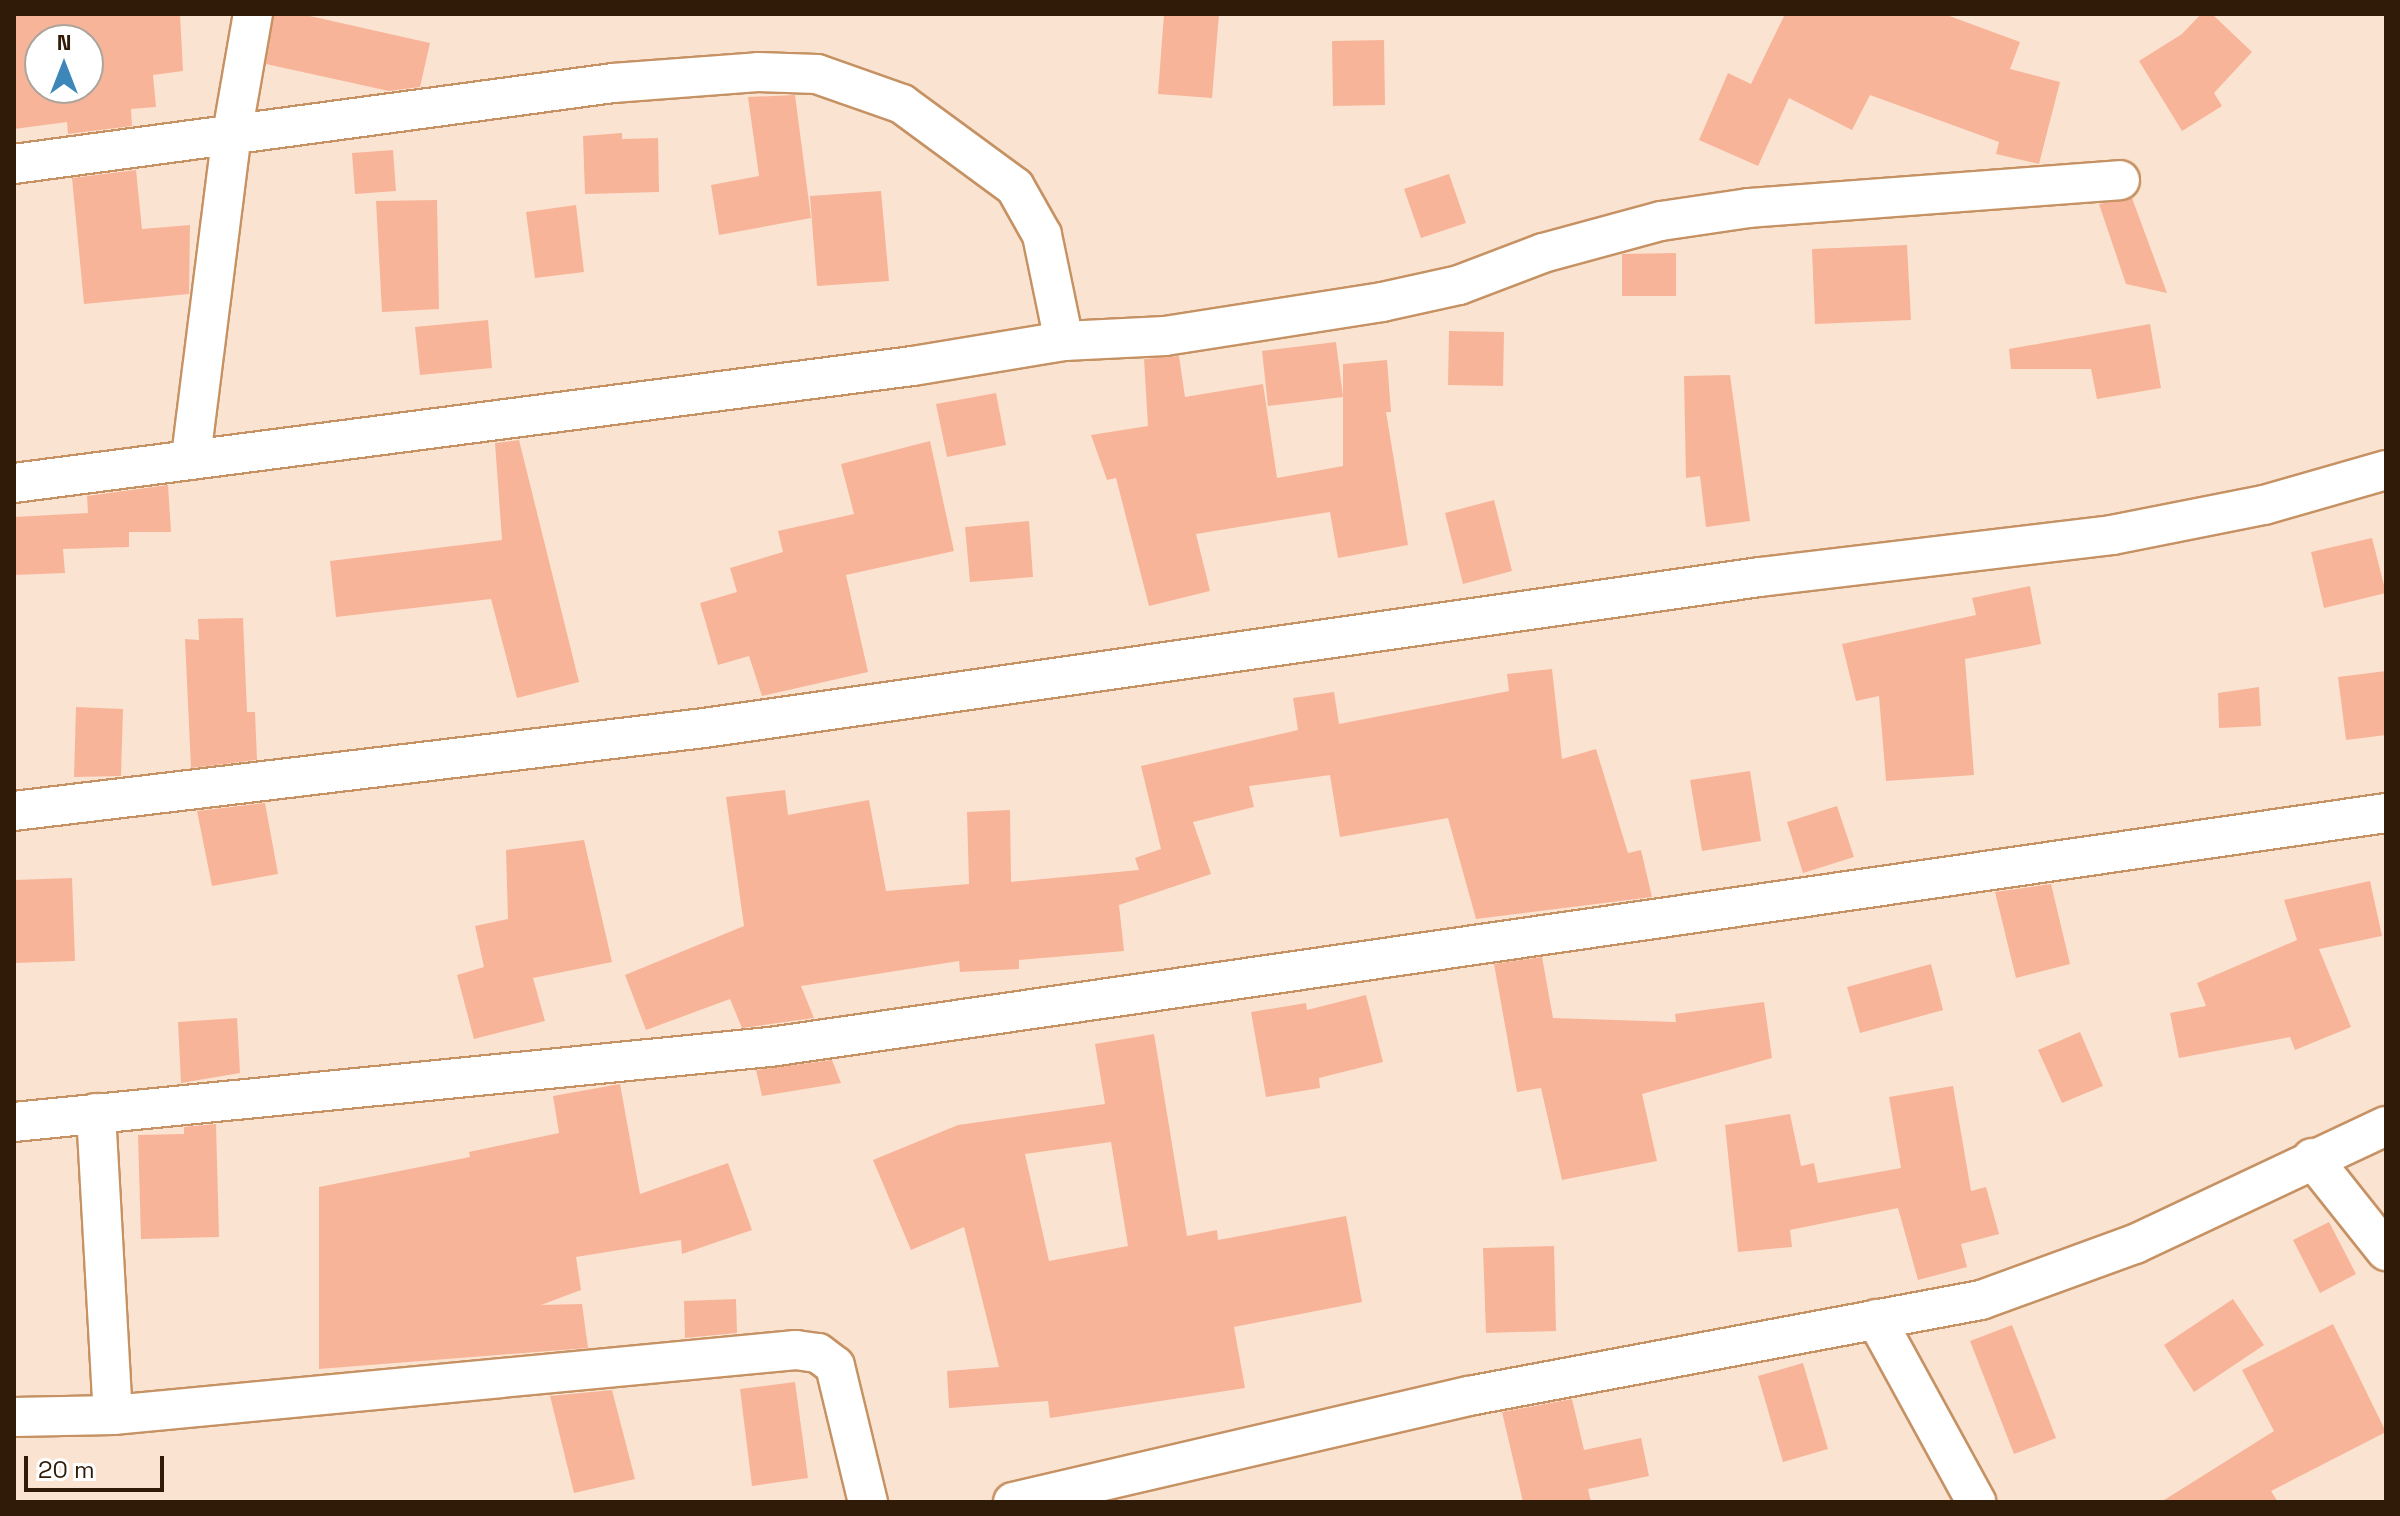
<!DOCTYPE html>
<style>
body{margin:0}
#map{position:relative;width:2400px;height:1516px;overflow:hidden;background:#fae4d1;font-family:"Space Grotesk",sans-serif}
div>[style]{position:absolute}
.building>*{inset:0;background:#f8b499}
.roads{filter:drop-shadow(2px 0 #c69264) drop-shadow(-2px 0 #c69264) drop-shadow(0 2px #c69264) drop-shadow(0 -2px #c69264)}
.street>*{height:38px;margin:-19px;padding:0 19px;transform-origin:19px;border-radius:19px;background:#fff}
span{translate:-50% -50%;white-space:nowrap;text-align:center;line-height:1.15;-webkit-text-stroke:7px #fff;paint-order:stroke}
.frame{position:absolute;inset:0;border:16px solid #2f1b08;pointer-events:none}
.north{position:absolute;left:24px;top:24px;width:80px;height:80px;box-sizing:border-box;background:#fff;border:2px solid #aca49c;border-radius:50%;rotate:0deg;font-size:22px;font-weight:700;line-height:32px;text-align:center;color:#2f1b08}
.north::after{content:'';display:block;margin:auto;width:28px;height:36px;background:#3c86ba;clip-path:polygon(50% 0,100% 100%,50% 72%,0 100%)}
.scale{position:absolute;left:24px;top:1456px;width:140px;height:36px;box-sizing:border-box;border:4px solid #2f1b08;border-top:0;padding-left:10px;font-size:24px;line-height:28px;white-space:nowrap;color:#2f1b08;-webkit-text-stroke:6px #fff;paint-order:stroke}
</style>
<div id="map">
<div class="building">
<i style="clip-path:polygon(evenodd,14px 14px,180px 14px,183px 71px,153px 75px,156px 107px,131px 109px,132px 126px,68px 134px,67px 122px,14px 129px,14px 14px,40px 40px,88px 40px,88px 88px,40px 88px,40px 40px)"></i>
<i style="clip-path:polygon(274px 14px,301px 14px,430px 43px,420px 87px,389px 91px,266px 64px)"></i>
<i style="clip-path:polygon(1164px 14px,1219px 14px,1212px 98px,1158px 94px)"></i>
<i style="clip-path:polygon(1785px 14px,1944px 14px,2020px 42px,2010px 69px,2060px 82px,2039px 164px,1996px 154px,1999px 142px,1870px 95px,1852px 130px,1789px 98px,1758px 166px,1699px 140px,1728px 73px,1751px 84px)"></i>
<i style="clip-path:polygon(2201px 14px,2212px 14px,2252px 52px,2214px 93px,2222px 106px,2182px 131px,2139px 61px,2182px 34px)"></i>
<i style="clip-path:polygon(1384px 40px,1385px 105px,1333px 106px,1332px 41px)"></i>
<i style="clip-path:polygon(795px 95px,811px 218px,719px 235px,711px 185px,759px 176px,748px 97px)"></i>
<i style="clip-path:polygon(622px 133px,622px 139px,658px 138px,659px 192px,585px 194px,583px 136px)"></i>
<i style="clip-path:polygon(393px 150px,396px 191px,355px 194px,352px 153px)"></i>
<i style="clip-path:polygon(136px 170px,142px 229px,190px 225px,189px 294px,84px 304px,72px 178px)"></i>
<i style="clip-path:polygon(1449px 174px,1466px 223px,1421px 238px,1404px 189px)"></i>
<i style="clip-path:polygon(881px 191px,889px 281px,817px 286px,810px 196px)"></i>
<i style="clip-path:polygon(2132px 198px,2167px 293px,2126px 284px,2099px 204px)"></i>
<i style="clip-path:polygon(437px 200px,439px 309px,382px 312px,376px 201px)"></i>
<i style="clip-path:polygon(576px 205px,584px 272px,535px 278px,526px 212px)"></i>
<i style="clip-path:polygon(1907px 245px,1911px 320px,1815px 324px,1812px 249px)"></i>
<i style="clip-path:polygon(1676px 253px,1676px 296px,1622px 296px,1622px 254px)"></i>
<i style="clip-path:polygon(488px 320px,492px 368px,420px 375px,415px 327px)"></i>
<i style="clip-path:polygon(2150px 324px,2161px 388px,2097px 399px,2091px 369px,2011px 369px,2009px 349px)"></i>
<i style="clip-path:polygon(1449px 331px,1504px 332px,1503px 386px,1448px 385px)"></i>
<i style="clip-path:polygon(1336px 342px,1343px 397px,1268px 406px,1262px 351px)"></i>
<i style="clip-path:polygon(1179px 356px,1185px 397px,1263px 384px,1277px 478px,1343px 466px,1343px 364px,1387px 360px,1391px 412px,1386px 412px,1408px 545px,1338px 558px,1330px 512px,1196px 534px,1210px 591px,1149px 606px,1116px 478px,1107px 480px,1091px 435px,1148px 426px,1144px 359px)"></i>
<i style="clip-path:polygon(1730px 375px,1750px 521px,1706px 527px,1700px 476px,1686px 478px,1684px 376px)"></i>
<i style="clip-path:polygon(996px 393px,1006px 445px,947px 457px,936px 404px)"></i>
<i style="clip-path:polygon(519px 440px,579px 682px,517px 698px,491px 599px,336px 617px,330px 561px,502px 540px,495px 443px)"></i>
<i style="clip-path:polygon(930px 441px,954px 551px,846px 575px,868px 672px,762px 696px,749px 656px,718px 665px,700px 603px,737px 592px,730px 568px,783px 552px,778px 531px,854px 514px,841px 464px)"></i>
<i style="clip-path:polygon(168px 485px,171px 532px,129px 532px,129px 547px,63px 549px,65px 573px,14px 575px,14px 517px,88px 513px,87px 496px)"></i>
<i style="clip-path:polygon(1494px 500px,1512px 571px,1463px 584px,1445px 513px)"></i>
<i style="clip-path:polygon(1029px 521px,1033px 577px,970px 582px,965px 527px)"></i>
<i style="clip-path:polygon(2372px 538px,2386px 593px,2324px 608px,2311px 552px)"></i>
<i style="clip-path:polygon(2030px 586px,2041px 644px,1965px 659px,1974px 775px,1886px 781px,1879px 696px,1856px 701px,1842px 644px,1976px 615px,1972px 598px)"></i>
<i style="clip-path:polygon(243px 618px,247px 712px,255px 712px,257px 760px,191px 768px,185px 639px,199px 640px,198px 619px)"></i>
<i style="clip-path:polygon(1552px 669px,1562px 759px,1596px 749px,1628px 853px,1641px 850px,1652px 897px,1476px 919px,1448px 818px,1340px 837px,1330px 775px,1249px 786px,1254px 807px,1193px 822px,1211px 874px,1119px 905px,1124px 951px,1019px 960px,1019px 969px,960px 972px,959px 961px,801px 986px,814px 1018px,742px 1028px,730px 999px,646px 1030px,625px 975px,744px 926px,726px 797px,785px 790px,788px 815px,869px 800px,886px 891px,969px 884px,967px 812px,1010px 810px,1011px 882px,1139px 870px,1135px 858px,1161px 849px,1141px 766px,1298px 730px,1293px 698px,1334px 692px,1339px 724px,1509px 691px,1507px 674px)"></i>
<i style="clip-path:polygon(2386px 671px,2386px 735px,2346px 740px,2338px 677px)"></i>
<i style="clip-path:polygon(2259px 687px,2261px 726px,2219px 728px,2218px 693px)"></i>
<i style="clip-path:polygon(76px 707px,123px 709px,121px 776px,74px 777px)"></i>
<i style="clip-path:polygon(1750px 771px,1761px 841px,1702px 851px,1690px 780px)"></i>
<i style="clip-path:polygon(265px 803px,278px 874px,212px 886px,197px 811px)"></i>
<i style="clip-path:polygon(1837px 806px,1854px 857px,1803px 873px,1787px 822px)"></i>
<i style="clip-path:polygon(584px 840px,612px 962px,533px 978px,545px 1021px,474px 1039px,457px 975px,484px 967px,475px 926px,508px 919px,506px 850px)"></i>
<i style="clip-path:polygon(72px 878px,75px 961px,14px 963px,14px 880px)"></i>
<i style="clip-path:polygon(2370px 881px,2382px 936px,2319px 949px,2351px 1027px,2295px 1050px,2290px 1037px,2179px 1058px,2170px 1013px,2206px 1006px,2197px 983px,2297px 940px,2284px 900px)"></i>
<i style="clip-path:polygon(2051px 884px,2070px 964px,2016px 978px,1995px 892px)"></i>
<i style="clip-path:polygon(1542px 957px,1553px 1018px,1676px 1022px,1675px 1014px,1764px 1002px,1772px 1058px,1642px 1094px,1657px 1161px,1562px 1180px,1541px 1088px,1517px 1092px,1494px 964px)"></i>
<i style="clip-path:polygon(1931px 964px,1943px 1010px,1860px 1033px,1847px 987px)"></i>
<i style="clip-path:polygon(1366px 995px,1383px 1062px,1319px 1078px,1320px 1088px,1266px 1097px,1251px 1012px,1306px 1003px,1307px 1010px)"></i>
<i style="clip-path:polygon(237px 1018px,240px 1073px,181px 1083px,178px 1022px)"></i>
<i style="clip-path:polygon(2080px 1032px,2103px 1086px,2062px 1103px,2038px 1050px)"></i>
<i style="clip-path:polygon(evenodd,1154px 1034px,1187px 1236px,1217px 1230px,1218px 1240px,1346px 1216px,1362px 1302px,1234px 1327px,1245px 1388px,1050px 1418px,1048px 1401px,949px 1408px,947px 1371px,999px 1367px,964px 1227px,911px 1250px,873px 1160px,958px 1125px,1105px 1104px,1095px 1044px,1154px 1034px,1111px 1142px,1128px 1246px,1049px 1261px,1025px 1154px,1111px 1142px)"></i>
<i style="clip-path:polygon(832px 1060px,841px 1083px,762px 1096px,756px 1070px)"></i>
<i style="clip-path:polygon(620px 1084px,640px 1194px,728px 1163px,752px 1230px,682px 1254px,681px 1240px,576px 1257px,581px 1290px,541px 1305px,582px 1304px,588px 1348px,319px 1369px,319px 1187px,470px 1157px,469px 1152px,559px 1133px,553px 1096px)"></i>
<i style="clip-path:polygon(1953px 1086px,1971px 1191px,1986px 1187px,1999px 1234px,1961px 1244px,1967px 1267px,1918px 1280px,1898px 1208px,1790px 1230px,1792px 1247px,1738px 1252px,1725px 1125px,1790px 1114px,1801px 1166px,1814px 1163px,1818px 1183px,1901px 1168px,1889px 1097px)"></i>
<i style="clip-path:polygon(216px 1124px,219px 1237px,141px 1239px,138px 1135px,184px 1134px,184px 1127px)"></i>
<i style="clip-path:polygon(2329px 1222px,2356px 1274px,2320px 1293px,2293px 1240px)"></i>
<i style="clip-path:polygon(1554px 1246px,1556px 1331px,1486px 1333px,1483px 1248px)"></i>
<i style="clip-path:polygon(736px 1299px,737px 1333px,685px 1338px,684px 1301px)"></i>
<i style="clip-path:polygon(2233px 1299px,2264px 1345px,2194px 1392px,2164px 1345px)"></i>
<i style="clip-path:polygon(2333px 1324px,2386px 1432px,2271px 1491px,2278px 1502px,2161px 1502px,2274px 1431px,2242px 1370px)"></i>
<i style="clip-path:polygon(2012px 1325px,2056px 1438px,2014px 1454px,1970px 1341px)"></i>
<i style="clip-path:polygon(1803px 1363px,1828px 1449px,1783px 1462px,1758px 1376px)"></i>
<i style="clip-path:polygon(795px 1382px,808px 1478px,752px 1486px,740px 1389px)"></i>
<i style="clip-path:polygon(612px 1390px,635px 1479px,574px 1493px,550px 1396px)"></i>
<i style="clip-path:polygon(1572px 1399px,1584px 1450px,1641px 1438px,1649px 1476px,1588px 1489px,1591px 1502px,1523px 1502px,1502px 1412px)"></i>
</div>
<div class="roads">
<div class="street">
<i style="left:14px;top:164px;width:604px;rotate:-7.7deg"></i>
<i style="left:613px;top:83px;width:145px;rotate:-4.3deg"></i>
<i style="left:758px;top:72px;width:59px;rotate:1.9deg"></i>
<i style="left:817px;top:74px;width:90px;rotate:19.4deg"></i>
<i style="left:902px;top:104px;width:140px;rotate:36.3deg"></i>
<i style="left:1015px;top:187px;width:55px;rotate:60.6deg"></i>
<i style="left:1042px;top:235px;width:108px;rotate:78.3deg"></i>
<i style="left:191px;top:457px;width:326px;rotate:-82.8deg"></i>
<i style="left:232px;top:134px;width:122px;rotate:-80.1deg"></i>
<i style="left:14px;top:483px;width:907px;rotate:-7.42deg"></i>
<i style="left:913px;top:366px;width:153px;rotate:-9.4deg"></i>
<i style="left:1064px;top:341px;width:101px;rotate:-2.8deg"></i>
<i style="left:1165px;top:336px;width:220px;rotate:-8.9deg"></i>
<i style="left:1382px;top:302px;width:79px;rotate:-12.4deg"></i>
<i style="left:1459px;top:285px;width:90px;rotate:-20.9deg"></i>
<i style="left:1543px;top:253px;width:122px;rotate:-15.2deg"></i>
<i style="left:1661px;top:221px;width:89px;rotate:-8.4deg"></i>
<i style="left:1749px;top:208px;width:372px;rotate:-4.3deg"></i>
<i style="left:14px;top:811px;width:695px;rotate:-6.86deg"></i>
<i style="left:704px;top:728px;width:1067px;rotate:-8.14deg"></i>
<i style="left:1760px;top:577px;width:354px;rotate:-6.8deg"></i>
<i style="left:2112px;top:535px;width:155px;rotate:-11.2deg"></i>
<i style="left:2264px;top:505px;width:127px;rotate:-16deg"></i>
<i style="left:96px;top:1113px;width:302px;rotate:86.8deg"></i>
<i style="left:14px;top:1122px;width:760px;rotate:-5.67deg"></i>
<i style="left:770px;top:1047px;width:1633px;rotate:-8.24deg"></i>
<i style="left:2312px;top:1158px;width:119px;rotate:51.5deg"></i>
<i style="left:1876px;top:1319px;width:209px;rotate:61.3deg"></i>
<i style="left:14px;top:1417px;width:99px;rotate:-1.2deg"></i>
<i style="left:113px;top:1415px;width:686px;rotate:-5.44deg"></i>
<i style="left:796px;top:1350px;width:22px;rotate:8deg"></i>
<i style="left:818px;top:1353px;width:21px;rotate:37deg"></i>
<i style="left:835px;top:1366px;width:140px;rotate:76.4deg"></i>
<i style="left:1013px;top:1502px;width:468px;rotate:-13.1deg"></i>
<i style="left:1469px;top:1396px;width:521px;rotate:-10.62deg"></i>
<i style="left:1981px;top:1300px;width:164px;rotate:-20deg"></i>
<i style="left:2135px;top:1244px;width:277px;rotate:-25.2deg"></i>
</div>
</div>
<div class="frame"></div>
<div class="north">N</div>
<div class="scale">20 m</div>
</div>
